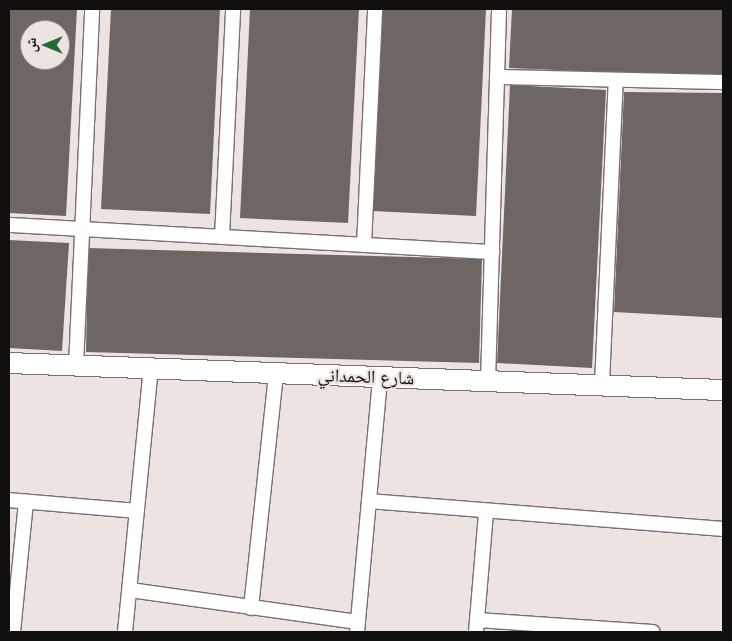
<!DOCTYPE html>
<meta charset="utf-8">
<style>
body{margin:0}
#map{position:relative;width:732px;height:641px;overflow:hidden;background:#ede4e1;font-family:Helvetica,"Noto Naskh Arabic",sans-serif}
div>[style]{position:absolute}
.building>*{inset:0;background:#6d6662}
.roads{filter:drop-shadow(1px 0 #78706e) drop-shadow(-1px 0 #78706e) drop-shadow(0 1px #78706e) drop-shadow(0 -1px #78706e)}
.street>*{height:14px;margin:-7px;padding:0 7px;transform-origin:7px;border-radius:7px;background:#fff}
.secondary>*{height:20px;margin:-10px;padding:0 10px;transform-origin:10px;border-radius:10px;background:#fff}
span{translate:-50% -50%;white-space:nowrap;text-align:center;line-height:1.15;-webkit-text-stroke:4.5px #ede4e1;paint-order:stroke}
.street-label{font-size:18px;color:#110f0e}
.frame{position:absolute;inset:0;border:10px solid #110f0e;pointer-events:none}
.north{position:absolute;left:20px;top:20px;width:50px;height:50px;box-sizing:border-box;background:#ede4e1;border:1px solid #958f8d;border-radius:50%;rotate:270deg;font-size:14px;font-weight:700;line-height:20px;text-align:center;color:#110f0e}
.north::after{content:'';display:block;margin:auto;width:18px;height:22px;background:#266b36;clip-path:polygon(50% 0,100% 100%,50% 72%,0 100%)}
</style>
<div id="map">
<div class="building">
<i style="clip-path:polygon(evenodd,9px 9px,77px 9px,66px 216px,9px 213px,9px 9px,30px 30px,60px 30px,60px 60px,30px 60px,30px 30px)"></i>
<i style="clip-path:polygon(111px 9px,220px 9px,210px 214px,101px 209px)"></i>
<i style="clip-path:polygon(250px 9px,359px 9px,348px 223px,240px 218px)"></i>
<i style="clip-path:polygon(382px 9px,486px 9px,476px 216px,372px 211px)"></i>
<i style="clip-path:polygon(512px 9px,723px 9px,723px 77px,509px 68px)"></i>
<i style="clip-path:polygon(510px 85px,606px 90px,592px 368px,497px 363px)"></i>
<i style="clip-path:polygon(624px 92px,723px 93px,723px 318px,614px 312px)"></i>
<i style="clip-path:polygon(9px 240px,69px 243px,62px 351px,9px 348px)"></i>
<i style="clip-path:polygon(88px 248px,482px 259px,479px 363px,86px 352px)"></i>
</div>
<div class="roads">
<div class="street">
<i style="left:497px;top:77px;width:226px;rotate:1.3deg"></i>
<i style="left:9px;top:225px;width:484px;rotate:3.2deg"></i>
<i style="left:222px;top:237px;width:228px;rotate:-87.2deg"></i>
<i style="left:364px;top:245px;width:236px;rotate:-87.3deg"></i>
<i style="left:76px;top:366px;width:357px;rotate:-87.4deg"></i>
<i style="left:488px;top:381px;width:372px;rotate:-88.3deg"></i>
<i style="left:602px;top:384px;width:304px;rotate:-87.4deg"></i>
<i style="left:9px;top:500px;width:128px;rotate:4.9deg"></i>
<i style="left:369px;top:501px;width:355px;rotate:4.5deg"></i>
<i style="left:130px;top:590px;width:230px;rotate:8deg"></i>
<i style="left:251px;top:608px;width:236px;rotate:-83.9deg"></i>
<i style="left:477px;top:620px;width:176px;rotate:3.9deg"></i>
<i style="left:13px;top:632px;width:131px;rotate:-84.3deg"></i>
<i style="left:125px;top:632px;width:264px;rotate:-84.4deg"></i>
<i style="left:357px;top:632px;width:256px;rotate:-84.8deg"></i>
<i style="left:476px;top:632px;width:120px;rotate:-85.2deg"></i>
</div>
<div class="secondary">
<i style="left:9px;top:363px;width:715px;rotate:2.17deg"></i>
</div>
</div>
<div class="street-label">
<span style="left:366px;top:377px;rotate:2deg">شارع الحمداني</span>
</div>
<div class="frame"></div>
<div class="north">ش</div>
</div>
